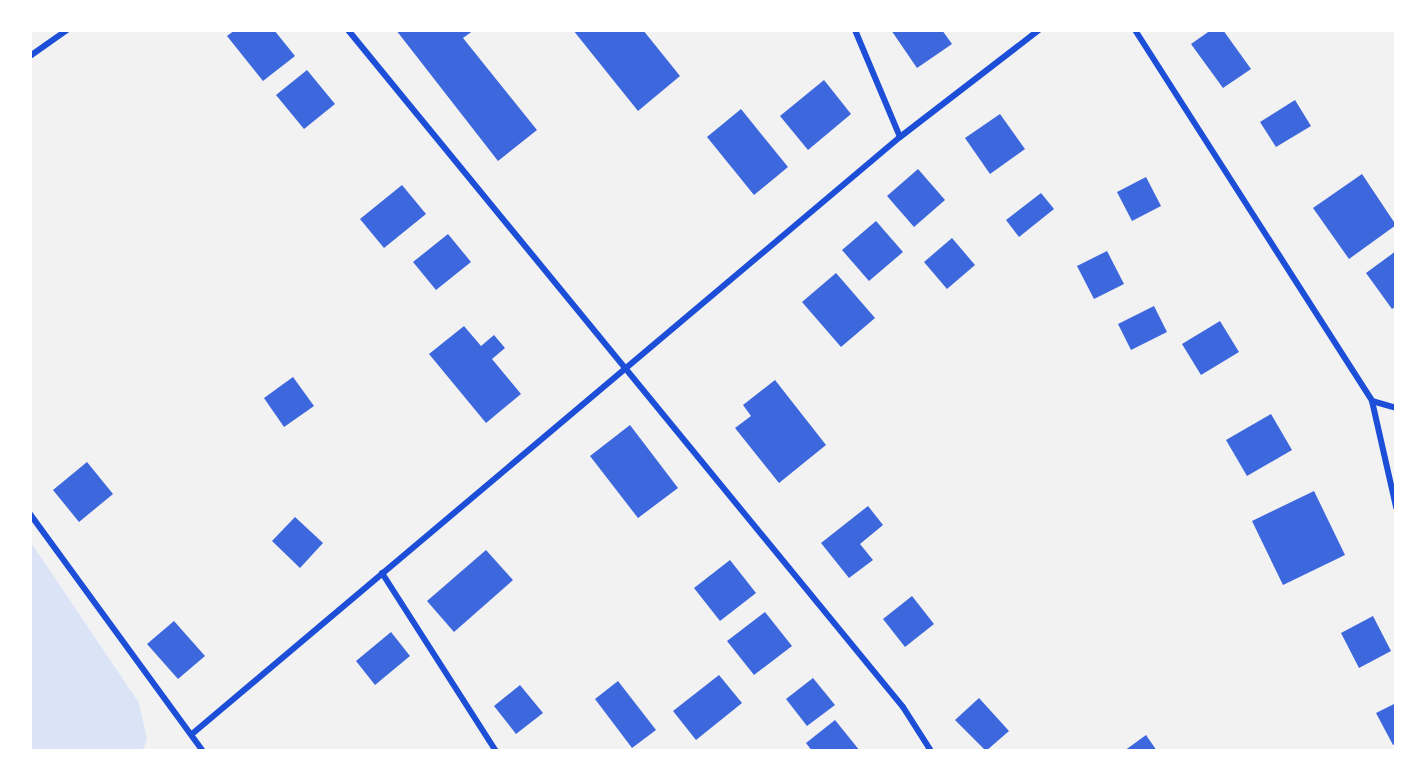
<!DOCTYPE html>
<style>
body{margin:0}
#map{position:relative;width:1426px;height:781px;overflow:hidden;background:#f2f2f2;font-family:"Source Sans 3",sans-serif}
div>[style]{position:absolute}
.green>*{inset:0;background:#dbe4f7}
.building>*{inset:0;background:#3d67dc}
.minor>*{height:6px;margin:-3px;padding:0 3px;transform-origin:3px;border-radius:3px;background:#1d4ed8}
span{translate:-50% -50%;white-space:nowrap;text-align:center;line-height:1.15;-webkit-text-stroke:4.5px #fff;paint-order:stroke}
.frame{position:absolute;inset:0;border:32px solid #fff;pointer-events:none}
</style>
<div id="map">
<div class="green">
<i style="clip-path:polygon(30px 541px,139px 703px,147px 739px,143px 751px,30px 751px)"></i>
</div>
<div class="building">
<i style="clip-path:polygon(235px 30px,274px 30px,295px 56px,263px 81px,227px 36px)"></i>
<i style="clip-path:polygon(396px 30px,474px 30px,463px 38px,537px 130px,498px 161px)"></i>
<i style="clip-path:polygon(573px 30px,643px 30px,680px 76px,638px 111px)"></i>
<i style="clip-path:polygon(891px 30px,942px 30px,952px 44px,917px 68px)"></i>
<i style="clip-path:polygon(1211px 30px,1223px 30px,1251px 69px,1223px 88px,1191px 44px)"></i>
<i style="clip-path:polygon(307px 70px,335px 104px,304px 129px,276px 95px)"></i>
<i style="clip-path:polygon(824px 80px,851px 114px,808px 150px,780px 116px)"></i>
<i style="clip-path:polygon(1295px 100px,1311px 126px,1276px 147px,1260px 122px)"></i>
<i style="clip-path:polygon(741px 109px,788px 167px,754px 195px,707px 137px)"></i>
<i style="clip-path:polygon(1000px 114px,1025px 149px,990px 174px,965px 138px)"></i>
<i style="clip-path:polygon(918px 169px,945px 200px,914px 227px,887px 196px)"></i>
<i style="clip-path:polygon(1362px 174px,1396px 225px,1349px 259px,1313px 208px)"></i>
<i style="clip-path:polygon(1146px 177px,1161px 206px,1132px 221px,1117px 192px)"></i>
<i style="clip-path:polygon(402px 185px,426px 214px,384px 248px,360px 219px)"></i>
<i style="clip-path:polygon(1041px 193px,1054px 209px,1019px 237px,1006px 220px)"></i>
<i style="clip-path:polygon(876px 221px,903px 252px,869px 281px,842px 250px)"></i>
<i style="clip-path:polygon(448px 234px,471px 262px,436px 290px,413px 262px)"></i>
<i style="clip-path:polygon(952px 238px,975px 265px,947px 289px,924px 262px)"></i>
<i style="clip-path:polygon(1107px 251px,1124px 284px,1094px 299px,1077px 266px)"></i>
<i style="clip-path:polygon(1396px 251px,1396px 306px,1392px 309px,1366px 273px)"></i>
<i style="clip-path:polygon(836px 273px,875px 318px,841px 347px,802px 302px)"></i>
<i style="clip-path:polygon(1154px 306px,1167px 332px,1131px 350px,1118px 324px)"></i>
<i style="clip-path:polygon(1220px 321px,1239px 352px,1201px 375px,1182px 344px)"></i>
<i style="clip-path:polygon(464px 326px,481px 346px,494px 335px,505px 348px,492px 359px,521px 394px,486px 423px,429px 354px)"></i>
<i style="clip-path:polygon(293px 377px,314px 406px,284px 427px,264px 398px)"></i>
<i style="clip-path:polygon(775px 380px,826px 445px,779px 483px,735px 428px,751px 416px,743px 405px)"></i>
<i style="clip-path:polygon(1271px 414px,1292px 450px,1247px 476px,1226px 440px)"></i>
<i style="clip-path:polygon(630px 425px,678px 488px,638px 518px,590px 456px)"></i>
<i style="clip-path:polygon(87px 462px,113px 494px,79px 522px,53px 490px)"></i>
<i style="clip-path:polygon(1314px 491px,1345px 555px,1283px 585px,1252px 521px)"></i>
<i style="clip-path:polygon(868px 506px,883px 525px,860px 544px,873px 560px,849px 578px,821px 543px)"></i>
<i style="clip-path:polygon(295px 517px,323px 543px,300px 568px,272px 541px)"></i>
<i style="clip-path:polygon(486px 550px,513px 580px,454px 632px,427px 601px)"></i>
<i style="clip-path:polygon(730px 560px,756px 593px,720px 621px,694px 588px)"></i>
<i style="clip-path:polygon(912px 596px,934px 624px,905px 647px,883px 619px)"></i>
<i style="clip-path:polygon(765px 612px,792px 646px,754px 675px,727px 641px)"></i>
<i style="clip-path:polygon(1373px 616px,1391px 651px,1359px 668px,1341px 633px)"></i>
<i style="clip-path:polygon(174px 621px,205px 656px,178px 679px,147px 644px)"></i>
<i style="clip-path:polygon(391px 632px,410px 656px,375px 685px,356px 661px)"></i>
<i style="clip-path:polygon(719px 675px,742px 703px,696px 740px,673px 711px)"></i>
<i style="clip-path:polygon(813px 678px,835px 705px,807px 726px,786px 699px)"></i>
<i style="clip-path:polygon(618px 681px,656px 730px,632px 748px,595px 699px)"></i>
<i style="clip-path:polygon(520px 685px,543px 713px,516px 734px,494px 706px)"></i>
<i style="clip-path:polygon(979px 698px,1009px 731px,986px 751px,955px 720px)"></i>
<i style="clip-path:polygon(1396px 703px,1396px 743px,1393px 745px,1376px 713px)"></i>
<i style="clip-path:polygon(835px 720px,860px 751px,812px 751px,806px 743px)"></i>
<i style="clip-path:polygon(1146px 735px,1157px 751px,1124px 751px)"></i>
</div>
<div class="minor">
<i style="left:348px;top:30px;width:875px;rotate:50.66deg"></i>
<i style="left:903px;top:707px;width:52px;rotate:57.5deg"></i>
<i style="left:855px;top:30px;width:116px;rotate:67.2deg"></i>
<i style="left:1135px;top:30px;width:440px;rotate:57.4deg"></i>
<i style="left:1372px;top:401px;width:25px;rotate:16deg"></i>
<i style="left:30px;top:56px;width:45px;rotate:-35.1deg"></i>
<i style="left:1372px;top:401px;width:109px;rotate:77.2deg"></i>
<i style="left:30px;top:514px;width:293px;rotate:53.9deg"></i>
<i style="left:382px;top:573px;width:211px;rotate:57.4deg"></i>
<i style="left:192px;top:734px;width:926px;rotate:-40.14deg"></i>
<i style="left:900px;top:137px;width:175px;rotate:-37.6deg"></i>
</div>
<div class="frame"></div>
</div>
